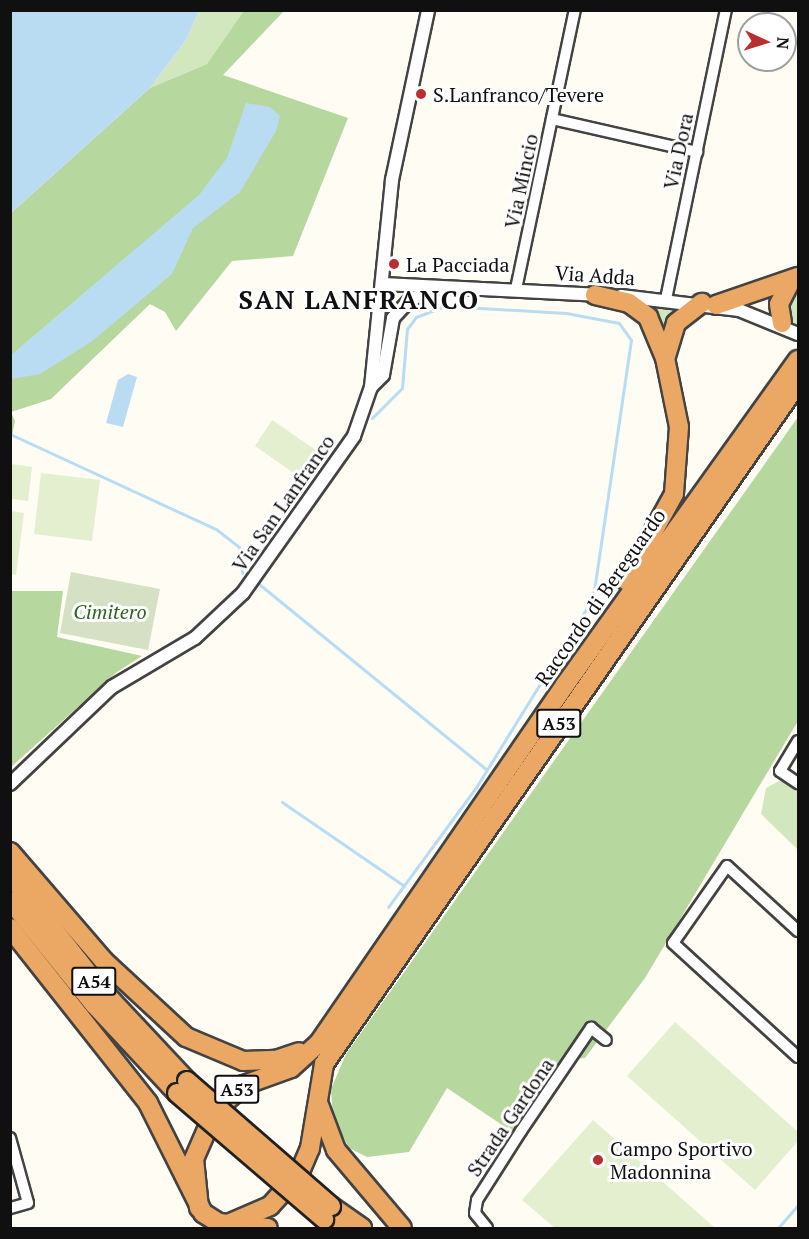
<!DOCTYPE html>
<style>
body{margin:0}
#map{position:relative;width:809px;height:1239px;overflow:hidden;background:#fefcf3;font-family:"PT Serif",serif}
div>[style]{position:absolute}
.green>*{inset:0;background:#d2e7be}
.forest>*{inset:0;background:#b6d79e}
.cemetery>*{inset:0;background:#d6e0c4}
.pitch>*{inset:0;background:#e3efcf}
.water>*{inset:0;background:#badcf3}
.stream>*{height:3px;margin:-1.5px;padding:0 1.5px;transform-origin:1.5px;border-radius:1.5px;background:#badcf3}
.roads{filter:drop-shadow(2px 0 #434343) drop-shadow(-2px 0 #434343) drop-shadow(0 2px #434343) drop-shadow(0 -2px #434343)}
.minor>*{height:10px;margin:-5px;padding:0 5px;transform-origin:5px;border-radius:5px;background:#fff}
.tertiary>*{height:12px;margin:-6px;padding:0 6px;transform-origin:6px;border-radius:6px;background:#fff}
.motorway>*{height:18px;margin:-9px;padding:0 9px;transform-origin:9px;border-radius:9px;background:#eba764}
.bridges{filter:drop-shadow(2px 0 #212121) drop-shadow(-2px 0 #212121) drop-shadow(0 2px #212121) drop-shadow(0 -2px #212121)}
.motorway-bridge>*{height:18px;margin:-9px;padding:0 9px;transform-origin:9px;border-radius:9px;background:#eba764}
.dots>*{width:16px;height:16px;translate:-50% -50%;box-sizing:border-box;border:3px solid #fff;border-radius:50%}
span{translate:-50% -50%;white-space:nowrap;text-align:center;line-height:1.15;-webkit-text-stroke:6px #fff;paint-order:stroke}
.shield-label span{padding:2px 4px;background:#fff;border:2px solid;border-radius:4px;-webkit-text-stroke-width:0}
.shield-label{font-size:18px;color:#101010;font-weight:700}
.poi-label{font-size:20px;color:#101010}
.left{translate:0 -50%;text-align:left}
.street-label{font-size:20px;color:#101010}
.park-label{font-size:20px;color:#2e6423;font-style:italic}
.district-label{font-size:26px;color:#101010;font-weight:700;letter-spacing:1.5px}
.frame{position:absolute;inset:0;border:12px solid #101010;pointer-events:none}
.north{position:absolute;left:737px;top:12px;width:60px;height:60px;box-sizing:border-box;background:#fff;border:2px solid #9f9f9f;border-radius:50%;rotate:94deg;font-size:16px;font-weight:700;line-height:24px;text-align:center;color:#101010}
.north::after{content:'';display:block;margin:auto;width:21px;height:27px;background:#b82f31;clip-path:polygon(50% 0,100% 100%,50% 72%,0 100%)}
</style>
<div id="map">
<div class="green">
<i style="clip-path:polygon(199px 11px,244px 11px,244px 18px,207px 64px,150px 88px,186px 40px)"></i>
<i style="clip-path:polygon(798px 287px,798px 325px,787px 318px,787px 303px)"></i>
<i style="clip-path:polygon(649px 307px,678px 309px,679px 310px,665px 331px)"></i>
<i style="clip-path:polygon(783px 779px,798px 789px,798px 850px,761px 814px,766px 788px)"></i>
</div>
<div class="forest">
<i style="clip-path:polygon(244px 11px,284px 11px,223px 75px,348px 118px,293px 256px,232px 261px,176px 331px,165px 312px,150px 304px,51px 399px,11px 412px,15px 421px,11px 441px,11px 213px,150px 88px,207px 64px)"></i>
<i style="clip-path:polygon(798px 417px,798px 721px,645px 978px,585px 1058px,563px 1060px,514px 1133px,447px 1088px,409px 1152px,367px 1157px,349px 1148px,333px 1118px,331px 1089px,346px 1054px)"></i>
<i style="clip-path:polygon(11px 591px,63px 591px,57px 637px,142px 656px,117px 672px,11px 767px)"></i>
</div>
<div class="cemetery">
<i style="clip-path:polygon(71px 572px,160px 589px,148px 650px,60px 633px)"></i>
</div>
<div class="pitch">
<i style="clip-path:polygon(272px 420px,323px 455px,305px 481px,255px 446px)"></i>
<i style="clip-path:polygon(11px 464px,32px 467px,28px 501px,11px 499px)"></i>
<i style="clip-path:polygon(41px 473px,100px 480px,92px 541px,34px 534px)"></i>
<i style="clip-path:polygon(11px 511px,24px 513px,16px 575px,11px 574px)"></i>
<i style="clip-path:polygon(675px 1022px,798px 1132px,798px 1141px,755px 1190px,627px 1076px)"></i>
<i style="clip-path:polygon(593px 1120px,715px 1228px,555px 1228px,522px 1200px)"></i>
</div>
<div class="water">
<i style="clip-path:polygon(11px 10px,199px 11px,186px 40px,150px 88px,11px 213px)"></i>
<i style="clip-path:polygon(246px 103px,270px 107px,280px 116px,276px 131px,240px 192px,193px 228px,172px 274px,91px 342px,40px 374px,11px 379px,11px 355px,199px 195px,227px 158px)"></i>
<i style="clip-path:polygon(128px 374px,137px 377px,123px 427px,106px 423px,118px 380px)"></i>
</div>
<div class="stream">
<i style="left:372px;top:418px;width:42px;rotate:-45deg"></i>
<i style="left:402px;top:388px;width:59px;rotate:-85.2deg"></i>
<i style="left:407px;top:329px;width:15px;rotate:-53deg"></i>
<i style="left:416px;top:317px;width:31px;rotate:-21deg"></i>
<i style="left:445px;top:306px;width:121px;rotate:3.3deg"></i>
<i style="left:566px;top:313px;width:54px;rotate:10.7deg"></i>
<i style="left:619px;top:323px;width:21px;rotate:55deg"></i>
<i style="left:631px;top:340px;width:261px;rotate:98.4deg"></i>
<i style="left:593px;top:598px;width:221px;rotate:121.7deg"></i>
<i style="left:477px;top:786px;width:150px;rotate:126.3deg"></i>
<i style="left:10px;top:434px;width:227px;rotate:24.8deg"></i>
<i style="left:216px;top:529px;width:29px;rotate:38deg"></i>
<i style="left:239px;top:547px;width:26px;rotate:83deg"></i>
<i style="left:259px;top:584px;width:294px;rotate:39.2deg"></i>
<i style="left:282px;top:802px;width:148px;rotate:34.5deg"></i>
<i style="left:778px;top:1228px;width:30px;rotate:-49deg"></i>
</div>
<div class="roads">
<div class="minor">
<i style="left:552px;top:119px;width:149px;rotate:12.8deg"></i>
<i style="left:516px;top:289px;width:285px;rotate:-78.1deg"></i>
<i style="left:666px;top:299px;width:295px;rotate:-78.3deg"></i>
<i style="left:798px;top:741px;width:35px;rotate:121deg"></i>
<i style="left:780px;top:771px;width:22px;rotate:34deg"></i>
<i style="left:798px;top:931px;width:96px;rotate:-137.5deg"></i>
<i style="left:727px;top:866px;width:94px;rotate:125deg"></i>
<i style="left:673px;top:943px;width:169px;rotate:42.4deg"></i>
<i style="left:10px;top:1138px;width:67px;rotate:74.5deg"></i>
<i style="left:28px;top:1203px;width:19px;rotate:164deg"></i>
<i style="left:487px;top:1228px;width:19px;rotate:-129deg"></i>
<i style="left:475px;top:1213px;width:13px;rotate:-81deg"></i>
<i style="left:477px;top:1200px;width:82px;rotate:-57.5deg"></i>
<i style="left:521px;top:1131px;width:125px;rotate:-55.8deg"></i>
<i style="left:591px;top:1028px;width:19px;rotate:39deg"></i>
</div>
<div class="tertiary">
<i style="left:383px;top:284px;width:218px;rotate:2.9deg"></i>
<i style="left:621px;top:296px;width:119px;rotate:6.8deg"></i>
<i style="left:739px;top:310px;width:64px;rotate:22.1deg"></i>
<i style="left:371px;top:387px;width:17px;rotate:-45deg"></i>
<i style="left:383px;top:375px;width:58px;rotate:-80deg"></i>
<i style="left:393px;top:318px;width:23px;rotate:-47deg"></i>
<i style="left:409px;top:301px;width:29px;rotate:-27deg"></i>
<i style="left:10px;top:784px;width:141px;rotate:-43.6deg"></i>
<i style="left:112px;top:687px;width:96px;rotate:-30.6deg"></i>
<i style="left:195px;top:638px;width:66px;rotate:-43.2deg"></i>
<i style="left:243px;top:593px;width:192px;rotate:-54.7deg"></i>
<i style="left:354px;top:436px;width:52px;rotate:-70.9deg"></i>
<i style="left:371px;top:387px;width:208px;rotate:-84.2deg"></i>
<i style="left:392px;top:180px;width:174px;rotate:-78deg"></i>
</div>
<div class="motorway">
<i style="left:595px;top:295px;width:35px;rotate:13deg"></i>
<i style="left:629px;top:303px;width:24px;rotate:36deg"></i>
<i style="left:648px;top:317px;width:44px;rotate:67.5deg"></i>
<i style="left:665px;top:358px;width:70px;rotate:78.5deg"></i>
<i style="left:679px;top:427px;width:67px;rotate:94.3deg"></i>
<i style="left:674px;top:494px;width:99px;rotate:118.9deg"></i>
<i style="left:716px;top:305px;width:87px;rotate:-18.9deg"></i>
<i style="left:782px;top:323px;width:19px;rotate:-99deg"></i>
<i style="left:779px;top:304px;width:22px;rotate:-63deg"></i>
<i style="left:666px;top:356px;width:34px;rotate:-73deg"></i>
<i style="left:676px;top:323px;width:33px;rotate:-38deg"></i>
<i style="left:10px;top:852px;width:144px;rotate:49.2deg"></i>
<i style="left:104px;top:961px;width:112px;rotate:42.8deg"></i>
<i style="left:186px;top:1037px;width:62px;rotate:22.8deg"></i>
<i style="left:243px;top:1061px;width:33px;rotate:-2deg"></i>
<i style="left:276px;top:1060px;width:24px;rotate:-19deg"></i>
<i style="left:10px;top:874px;width:142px;rotate:51.8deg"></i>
<i style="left:98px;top:986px;width:130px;rotate:46.9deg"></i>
<i style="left:10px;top:900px;width:134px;rotate:51.1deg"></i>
<i style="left:94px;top:1004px;width:122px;rotate:47deg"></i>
<i style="left:10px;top:928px;width:223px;rotate:51.7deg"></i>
<i style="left:148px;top:1103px;width:123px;rotate:63.4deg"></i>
<i style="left:203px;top:1213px;width:19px;rotate:32deg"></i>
<i style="left:219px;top:1223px;width:49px;rotate:5.8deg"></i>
<i style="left:319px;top:1105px;width:48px;rotate:69.3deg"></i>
<i style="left:336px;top:1150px;width:102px;rotate:49.8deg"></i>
<i style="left:331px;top:1206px;width:38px;rotate:35deg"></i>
<i style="left:199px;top:1208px;width:49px;rotate:-95.8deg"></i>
<i style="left:194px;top:1159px;width:52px;rotate:-66.4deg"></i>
<i style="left:215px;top:1111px;width:39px;rotate:-42deg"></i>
<i style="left:244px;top:1085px;width:50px;rotate:-19.9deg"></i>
<i style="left:291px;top:1068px;width:38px;rotate:-42deg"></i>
<i style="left:319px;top:1043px;width:434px;rotate:-55.5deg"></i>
<i style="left:565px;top:685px;width:400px;rotate:-54.4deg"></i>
<i style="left:324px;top:1219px;width:16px;rotate:35deg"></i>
<i style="left:228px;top:1224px;width:46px;rotate:-23.2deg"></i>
<i style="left:270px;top:1206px;width:43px;rotate:-47.8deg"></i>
<i style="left:299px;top:1174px;width:28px;rotate:-67deg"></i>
<i style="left:310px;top:1148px;width:85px;rotate:-80.5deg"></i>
<i style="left:324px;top:1064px;width:830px;rotate:-55.16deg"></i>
</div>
</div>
<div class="bridges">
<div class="motorway-bridge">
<i style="left:187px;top:1081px;width:191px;rotate:41deg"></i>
<i style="left:177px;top:1093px;width:194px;rotate:40.6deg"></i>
</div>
</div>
<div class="dots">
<i style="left:421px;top:94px;background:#b82f31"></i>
<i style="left:394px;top:264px;background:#b82f31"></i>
<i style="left:598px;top:1160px;background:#b82f31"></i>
</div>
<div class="shield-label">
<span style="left:559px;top:723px">A53</span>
<span style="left:94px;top:981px">A54</span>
<span style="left:237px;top:1089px">A53</span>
</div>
<div class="poi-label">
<span class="left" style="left:433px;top:94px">S.Lanfranco/Tevere</span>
<span class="left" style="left:406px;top:264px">La Pacciada</span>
<span class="left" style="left:610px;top:1160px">Campo Sportivo<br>Madonnina</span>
</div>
<div class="street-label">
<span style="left:678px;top:151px;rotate:-78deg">Via Dora</span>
<span style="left:521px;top:181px;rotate:-78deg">Via Mincio</span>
<span style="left:595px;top:275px;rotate:4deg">Via Adda</span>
<span style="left:283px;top:503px;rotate:-55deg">Via San Lanfranco</span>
<span style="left:600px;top:597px;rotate:-55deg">Raccordo di Bereguardo</span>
<span style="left:510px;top:1117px;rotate:-56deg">Strada Gardona</span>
</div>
<div class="park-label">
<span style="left:110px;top:611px">Cimitero</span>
</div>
<div class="district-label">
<span style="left:359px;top:300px">SAN LANFRANCO</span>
</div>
<div class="frame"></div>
<div class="north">N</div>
</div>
